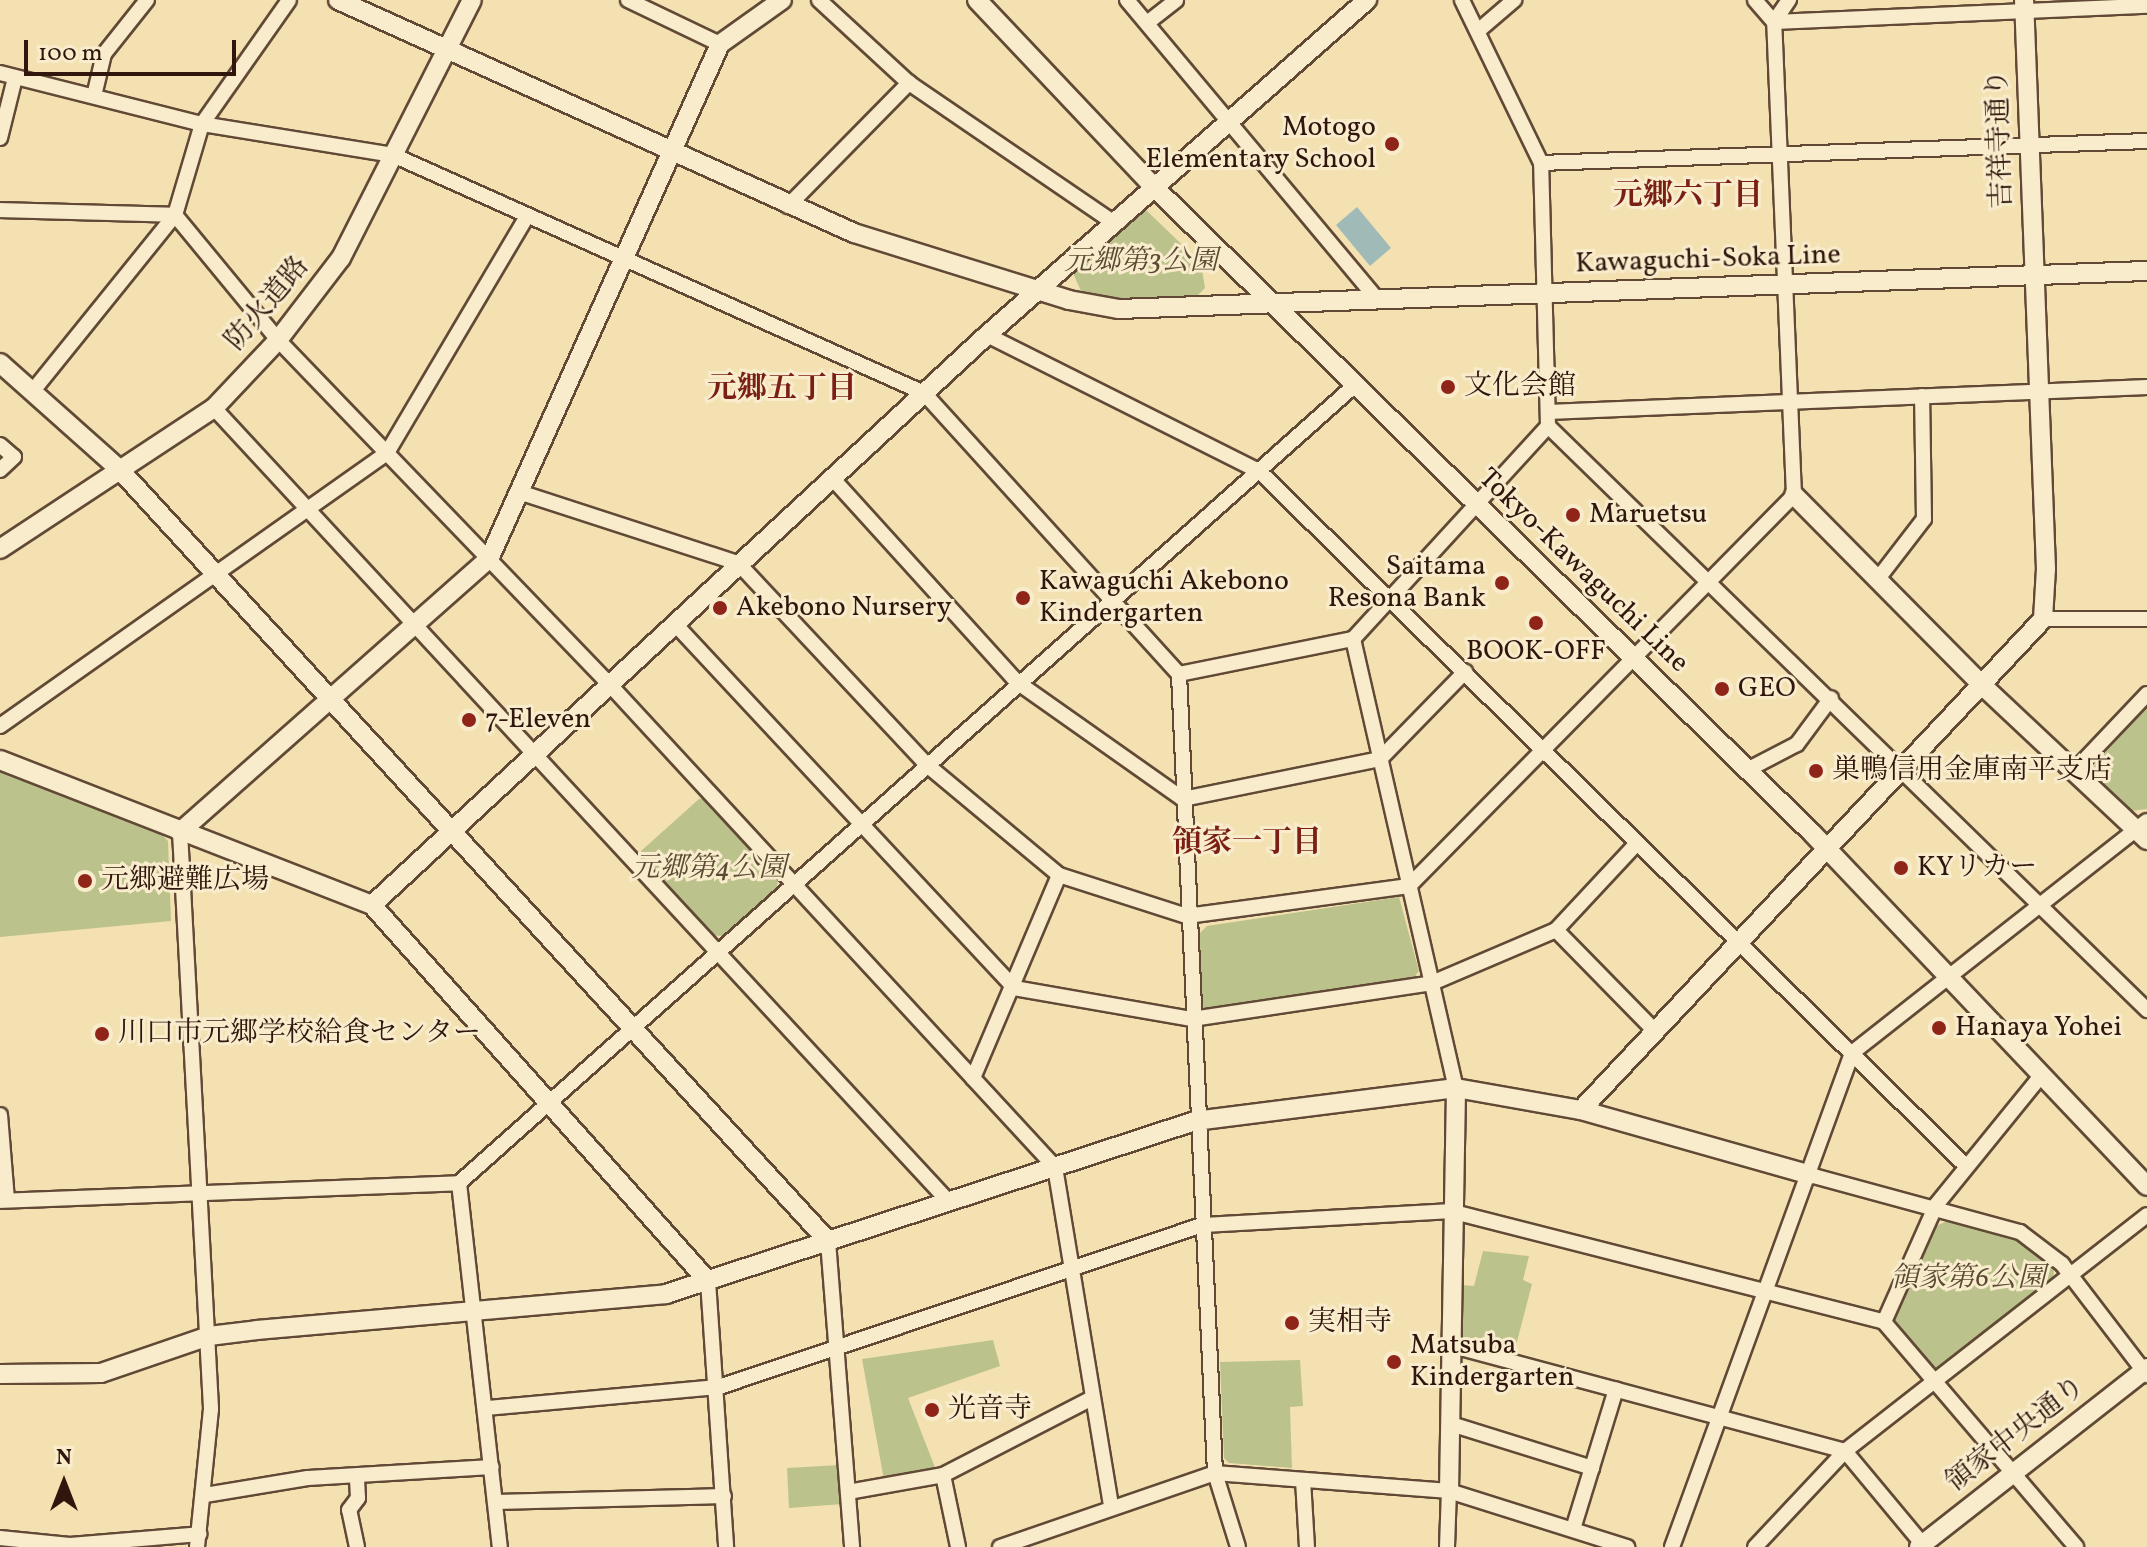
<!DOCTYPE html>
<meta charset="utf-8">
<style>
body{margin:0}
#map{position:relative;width:2147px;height:1547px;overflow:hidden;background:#f4e1b2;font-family:Vollkorn,"Noto Serif JP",serif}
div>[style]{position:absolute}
.green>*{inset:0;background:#bcc28c}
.water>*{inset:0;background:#a0bbb7}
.roads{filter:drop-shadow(2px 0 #614936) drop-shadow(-2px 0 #614936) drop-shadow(0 2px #614936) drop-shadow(0 -2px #614936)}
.street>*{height:14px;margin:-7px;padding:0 7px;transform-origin:7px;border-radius:7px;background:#f8eccd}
.secondary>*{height:18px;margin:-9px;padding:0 9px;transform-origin:9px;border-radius:9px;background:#f8eccd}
.dots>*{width:22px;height:22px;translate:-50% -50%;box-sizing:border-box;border:4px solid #f8eccd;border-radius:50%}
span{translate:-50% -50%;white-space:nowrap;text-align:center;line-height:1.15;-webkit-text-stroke:6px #f8eccd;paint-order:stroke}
.poi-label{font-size:28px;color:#30160c}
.right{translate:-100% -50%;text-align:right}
.left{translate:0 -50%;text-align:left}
.street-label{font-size:28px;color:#30160c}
.park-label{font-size:28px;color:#5a4a32;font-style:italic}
.neighbourhood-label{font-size:30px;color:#7a1f14;font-weight:700}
.north{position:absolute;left:24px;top:1443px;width:80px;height:80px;-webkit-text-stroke:6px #f8eccd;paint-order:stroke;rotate:0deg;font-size:22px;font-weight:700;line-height:32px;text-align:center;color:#30160c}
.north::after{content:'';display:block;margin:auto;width:28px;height:36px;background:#30160c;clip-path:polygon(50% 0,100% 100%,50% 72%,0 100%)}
.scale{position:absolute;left:24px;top:40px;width:212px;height:36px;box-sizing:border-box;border:4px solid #30160c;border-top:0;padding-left:10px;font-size:24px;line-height:28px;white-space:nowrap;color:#30160c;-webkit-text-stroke:6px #f8eccd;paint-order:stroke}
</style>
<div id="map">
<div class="green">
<i style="clip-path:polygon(1146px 210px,1201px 263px,1205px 288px,1195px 298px,1133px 300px,1082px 293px,1072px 271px)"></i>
<i style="clip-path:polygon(2147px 706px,2147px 809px,2131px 811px,2094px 774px,2093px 767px)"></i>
<i style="clip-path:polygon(0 768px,160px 833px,168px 841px,171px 921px,0 937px)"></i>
<i style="clip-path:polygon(699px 799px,706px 799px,778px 879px,777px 887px,722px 936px,710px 935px,640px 859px,641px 851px)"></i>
<i style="clip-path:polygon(1399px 897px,1419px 971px,1413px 979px,1207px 1010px,1202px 1006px,1199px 934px,1207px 926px)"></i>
<i style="clip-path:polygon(1952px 1219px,2003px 1233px,2035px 1252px,2054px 1269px,2053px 1280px,1941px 1369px,1929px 1368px,1895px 1327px,1893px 1315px,1929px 1229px)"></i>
<i style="clip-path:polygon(1483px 1251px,1529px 1256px,1523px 1280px,1532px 1284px,1514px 1353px,1466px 1342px,1460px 1333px,1461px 1285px,1474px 1286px)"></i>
<i style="clip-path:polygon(993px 1340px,1000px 1366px,908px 1398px,936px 1470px,884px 1480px,862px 1359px)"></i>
<i style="clip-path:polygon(1300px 1360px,1303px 1406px,1290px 1407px,1292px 1468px,1229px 1463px,1224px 1458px,1220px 1362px)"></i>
<i style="clip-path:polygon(840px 1465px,843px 1504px,789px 1508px,787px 1468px)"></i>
</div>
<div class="water">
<i style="clip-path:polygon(1357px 207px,1391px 248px,1370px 266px,1336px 225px)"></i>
</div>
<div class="roads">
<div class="street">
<i style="left:628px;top:0;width:102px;rotate:25.6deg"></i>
<i style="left:819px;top:0;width:122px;rotate:42.7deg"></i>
<i style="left:909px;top:83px;width:247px;rotate:34.3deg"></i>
<i style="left:1127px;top:0;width:391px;rotate:50.1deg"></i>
<i style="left:1774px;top:22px;width:373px;rotate:-2.5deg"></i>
<i style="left:1774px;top:22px;width:27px;rotate:-56deg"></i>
<i style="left:1147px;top:23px;width:37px;rotate:-38deg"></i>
<i style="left:1478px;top:31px;width:48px;rotate:-40.7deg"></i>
<i style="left:0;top:73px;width:208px;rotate:14.2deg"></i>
<i style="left:202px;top:124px;width:193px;rotate:9.2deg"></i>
<i style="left:393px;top:155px;width:582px;rotate:24.14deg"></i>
<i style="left:924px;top:393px;width:379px;rotate:47.8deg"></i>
<i style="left:1179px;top:674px;width:800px;rotate:87.42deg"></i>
<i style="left:1215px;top:1473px;width:77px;rotate:72.7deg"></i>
<i style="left:94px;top:96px;width:43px;rotate:-76.6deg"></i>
<i style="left:104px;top:54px;width:69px;rotate:-51.5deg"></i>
<i style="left:0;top:138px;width:62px;rotate:-76deg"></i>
<i style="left:1541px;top:163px;width:606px;rotate:-2.08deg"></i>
<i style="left:788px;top:206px;width:173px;rotate:-45.5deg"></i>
<i style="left:0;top:210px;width:175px;rotate:1.6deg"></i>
<i style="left:175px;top:215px;width:162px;rotate:50.5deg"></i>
<i style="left:278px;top:340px;width:480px;rotate:46.1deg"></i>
<i style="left:611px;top:686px;width:655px;rotate:47.29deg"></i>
<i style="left:1055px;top:1167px;width:345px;rotate:80.6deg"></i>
<i style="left:987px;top:335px;width:304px;rotate:26.6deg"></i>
<i style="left:1259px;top:471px;width:989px;rotate:44.51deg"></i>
<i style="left:32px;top:392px;width:228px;rotate:-51.1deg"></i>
<i style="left:175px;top:215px;width:95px;rotate:-73.5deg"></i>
<i style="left:202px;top:124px;width:151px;rotate:-54.9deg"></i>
<i style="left:214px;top:408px;width:1081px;rotate:47.21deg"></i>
<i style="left:1548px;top:412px;width:600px;rotate:-2.39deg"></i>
<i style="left:1548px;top:426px;width:837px;rotate:44.27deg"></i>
<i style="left:0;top:445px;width:18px;rotate:41deg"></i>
<i style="left:14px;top:457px;width:19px;rotate:137deg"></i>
<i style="left:833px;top:479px;width:274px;rotate:47.8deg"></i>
<i style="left:1017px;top:682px;width:203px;rotate:35.2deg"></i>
<i style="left:1183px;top:799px;width:201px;rotate:-11.5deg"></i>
<i style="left:1380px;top:759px;width:122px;rotate:-45.7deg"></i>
<i style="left:522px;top:493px;width:227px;rotate:18deg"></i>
<i style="left:738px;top:563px;width:277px;rotate:46.9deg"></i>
<i style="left:927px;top:765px;width:172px;rotate:39.8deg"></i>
<i style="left:1059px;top:875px;width:134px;rotate:17.8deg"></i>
<i style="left:1187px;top:916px;width:224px;rotate:-7.7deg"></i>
<i style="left:1409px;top:886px;width:549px;rotate:-45.44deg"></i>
<i style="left:1794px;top:495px;width:473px;rotate:-92.4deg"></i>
<i style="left:1774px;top:22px;width:29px;rotate:-131deg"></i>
<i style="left:1877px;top:580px;width:77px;rotate:-52.4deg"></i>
<i style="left:1924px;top:519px;width:123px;rotate:-90.9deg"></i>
<i style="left:2043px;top:619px;width:104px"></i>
<i style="left:675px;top:624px;width:497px;rotate:47deg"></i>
<i style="left:1014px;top:988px;width:181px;rotate:9.9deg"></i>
<i style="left:1192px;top:1019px;width:243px;rotate:-8.5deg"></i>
<i style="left:1432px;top:983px;width:135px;rotate:-23.1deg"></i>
<i style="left:1556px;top:930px;width:119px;rotate:-47deg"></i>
<i style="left:1353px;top:639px;width:461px;rotate:77.1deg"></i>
<i style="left:1179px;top:674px;width:177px;rotate:-11.4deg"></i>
<i style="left:1353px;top:639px;width:289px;rotate:-47.5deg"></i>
<i style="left:1548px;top:426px;width:263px;rotate:-91.5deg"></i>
<i style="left:1541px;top:163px;width:181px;rotate:-115.9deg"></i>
<i style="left:0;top:726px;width:474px;rotate:-35.2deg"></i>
<i style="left:387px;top:453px;width:275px;rotate:-59.4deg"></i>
<i style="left:1747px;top:770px;width:56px;rotate:-27.5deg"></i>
<i style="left:1797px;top:744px;width:57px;rotate:-53.5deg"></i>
<i style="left:2074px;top:771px;width:106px;rotate:-46.5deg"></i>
<i style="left:180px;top:832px;width:578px;rotate:86.92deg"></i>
<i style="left:211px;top:1409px;width:139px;rotate:95.8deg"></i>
<i style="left:1556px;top:930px;width:141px;rotate:45.6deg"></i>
<i style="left:973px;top:1078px;width:220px;rotate:-67deg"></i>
<i style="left:0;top:1115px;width:85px;rotate:85.3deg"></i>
<i style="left:1810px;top:1175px;width:218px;rotate:15.2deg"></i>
<i style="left:2020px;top:1232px;width:53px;rotate:37.3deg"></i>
<i style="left:2062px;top:1264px;width:140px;rotate:52.6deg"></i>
<i style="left:459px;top:1183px;width:366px;rotate:83.6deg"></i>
<i style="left:0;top:1201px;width:459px;rotate:-2.2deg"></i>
<i style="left:459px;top:1183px;width:1200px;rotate:-41.69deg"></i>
<i style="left:828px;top:1241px;width:307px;rotate:85.5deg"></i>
<i style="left:708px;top:1281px;width:267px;rotate:86.1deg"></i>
<i style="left:1884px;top:1322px;width:128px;rotate:-66deg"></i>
<i style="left:1936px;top:1205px;width:166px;rotate:-50.9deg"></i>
<i style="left:1453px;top:1346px;width:406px;rotate:15deg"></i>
<i style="left:1845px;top:1451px;width:125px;rotate:50.2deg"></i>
<i style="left:487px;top:1408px;width:233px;rotate:-5.2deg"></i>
<i style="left:719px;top:1387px;width:509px;rotate:-18.54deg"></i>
<i style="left:1202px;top:1225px;width:248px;rotate:-3.2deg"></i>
<i style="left:1450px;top:1211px;width:448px;rotate:14.3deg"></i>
<i style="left:1884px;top:1322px;width:296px;rotate:49.5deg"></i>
<i style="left:1451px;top:1424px;width:148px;rotate:17.3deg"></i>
<i style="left:943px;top:1475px;width:74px;rotate:78.2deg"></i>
<i style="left:1303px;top:1480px;width:67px;rotate:86.6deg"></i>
<i style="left:848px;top:1492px;width:97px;rotate:-10.1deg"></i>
<i style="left:943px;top:1475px;width:168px;rotate:-27.3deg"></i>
<i style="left:205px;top:1495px;width:104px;rotate:-9.4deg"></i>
<i style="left:308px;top:1478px;width:184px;rotate:-3.4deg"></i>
<i style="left:496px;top:1502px;width:228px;rotate:-1.5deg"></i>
<i style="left:1573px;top:1529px;width:146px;rotate:-72.9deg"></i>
<i style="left:0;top:1538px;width:70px;rotate:5.7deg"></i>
<i style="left:70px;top:1545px;width:130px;rotate:-4.8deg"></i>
<i style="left:357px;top:1547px;width:38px;rotate:-102deg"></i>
<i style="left:349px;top:1510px;width:15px;rotate:-53deg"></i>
<i style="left:358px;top:1498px;width:20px;rotate:-93deg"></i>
<i style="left:1000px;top:1547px;width:227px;rotate:-19deg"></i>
<i style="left:1215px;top:1473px;width:235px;rotate:4.4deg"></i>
<i style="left:1449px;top:1491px;width:187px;rotate:17.5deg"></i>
<i style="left:1447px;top:1547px;width:56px;rotate:-88deg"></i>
<i style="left:1672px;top:1547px;width:526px;rotate:-69.98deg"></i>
<i style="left:1852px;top:1053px;width:375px;rotate:-38.2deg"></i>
<i style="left:1755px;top:1547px;width:132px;rotate:-46.8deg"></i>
<i style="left:1845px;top:1451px;width:383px;rotate:-38deg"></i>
</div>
<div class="secondary">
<i style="left:338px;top:0;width:566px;rotate:24.3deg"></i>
<i style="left:854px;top:233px;width:225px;rotate:17.3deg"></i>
<i style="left:1069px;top:300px;width:51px;rotate:10.2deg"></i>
<i style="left:1119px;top:309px;width:1029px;rotate:-2.12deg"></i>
<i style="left:977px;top:0;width:255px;rotate:46.6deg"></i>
<i style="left:1152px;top:185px;width:926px;rotate:44.48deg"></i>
<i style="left:1813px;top:834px;width:485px;rotate:46.5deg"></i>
<i style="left:0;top:363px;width:161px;rotate:41.7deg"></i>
<i style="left:120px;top:470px;width:1047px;rotate:47.44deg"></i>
<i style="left:1794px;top:495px;width:269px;rotate:45.3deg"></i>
<i style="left:1983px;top:686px;width:225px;rotate:43.2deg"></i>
<i style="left:0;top:549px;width:256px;rotate:-33.4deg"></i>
<i style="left:214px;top:408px;width:93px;rotate:-46.7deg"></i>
<i style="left:278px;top:340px;width:103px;rotate:-52.5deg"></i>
<i style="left:341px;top:258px;width:289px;rotate:-63.1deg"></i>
<i style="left:0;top:760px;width:399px;rotate:21.3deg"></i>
<i style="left:372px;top:905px;width:504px;rotate:48.22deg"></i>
<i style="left:180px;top:832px;width:412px;rotate:-41.5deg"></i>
<i style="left:489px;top:559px;width:564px;rotate:-65.84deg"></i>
<i style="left:720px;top:44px;width:76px;rotate:-35.4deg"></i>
<i style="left:372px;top:905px;width:839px;rotate:-42.83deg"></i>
<i style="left:987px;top:335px;width:507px;rotate:-41.4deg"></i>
<i style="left:1581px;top:1110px;width:674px;rotate:-46.74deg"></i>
<i style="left:2043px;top:619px;width:50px;rotate:-86.6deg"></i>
<i style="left:2046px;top:569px;width:569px;rotate:-92.21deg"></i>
<i style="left:0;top:1374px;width:101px;rotate:-0.6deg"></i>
<i style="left:101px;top:1373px;width:114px;rotate:-18.9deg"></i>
<i style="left:209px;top:1336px;width:48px;rotate:-7.1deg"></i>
<i style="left:257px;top:1330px;width:411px;rotate:-5deg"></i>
<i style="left:666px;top:1294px;width:557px;rotate:-18.11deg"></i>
<i style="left:1195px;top:1121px;width:263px;rotate:-7.2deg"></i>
<i style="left:1456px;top:1088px;width:127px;rotate:10deg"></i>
<i style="left:1581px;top:1110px;width:238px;rotate:15.8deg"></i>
<i style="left:1449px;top:1491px;width:403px;rotate:-89deg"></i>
<i style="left:1919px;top:1547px;width:290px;rotate:-38.1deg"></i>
</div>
</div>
<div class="dots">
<i style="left:1392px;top:144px;background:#8f2418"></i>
<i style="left:1448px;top:387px;background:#8f2418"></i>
<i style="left:1573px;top:515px;background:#8f2418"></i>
<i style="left:1502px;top:583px;background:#8f2418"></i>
<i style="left:1023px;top:598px;background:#8f2418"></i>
<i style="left:720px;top:608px;background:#8f2418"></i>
<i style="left:1536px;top:623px;background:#8f2418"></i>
<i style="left:1722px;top:689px;background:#8f2418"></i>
<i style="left:469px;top:720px;background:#8f2418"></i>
<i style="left:1816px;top:771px;background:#8f2418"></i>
<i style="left:1901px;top:868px;background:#8f2418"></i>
<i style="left:85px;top:881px;background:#8f2418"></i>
<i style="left:1939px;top:1028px;background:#8f2418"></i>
<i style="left:102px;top:1034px;background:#8f2418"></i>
<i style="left:1292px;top:1323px;background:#8f2418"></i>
<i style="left:1394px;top:1362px;background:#8f2418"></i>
<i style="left:932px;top:1410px;background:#8f2418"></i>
</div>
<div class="poi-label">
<span class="right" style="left:1376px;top:144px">Motogo<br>Elementary School</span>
<span class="left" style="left:1464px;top:387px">文化会館</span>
<span class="left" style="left:1589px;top:515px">Maruetsu</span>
<span class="right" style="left:1486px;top:583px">Saitama<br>Resona Bank</span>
<span class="left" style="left:1039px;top:598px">Kawaguchi Akebono<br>Kindergarten</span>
<span class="left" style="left:736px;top:608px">Akebono Nursery</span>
<span style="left:1536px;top:652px">BOOK-OFF</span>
<span class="left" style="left:1738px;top:689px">GEO</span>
<span class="left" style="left:485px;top:720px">7-Eleven</span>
<span class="left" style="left:1832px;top:771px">巣鴨信用金庫南平支店</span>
<span class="left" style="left:1917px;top:868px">KYリカー</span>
<span class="left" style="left:101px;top:881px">元郷避難広場</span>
<span class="left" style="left:1955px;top:1028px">Hanaya Yohei</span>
<span class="left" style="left:118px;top:1034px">川口市元郷学校給食センター</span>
<span class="left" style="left:1308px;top:1323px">実相寺</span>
<span class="left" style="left:1410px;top:1362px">Matsuba<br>Kindergarten</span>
<span class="left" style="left:948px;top:1410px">光音寺</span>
</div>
<div class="street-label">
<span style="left:2001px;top:139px;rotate:-92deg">吉祥寺通り</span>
<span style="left:1708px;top:260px;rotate:-2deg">Kawaguchi-Soka Line</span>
<span style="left:268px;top:304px;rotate:-50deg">防火道路</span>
<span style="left:1583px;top:571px;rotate:44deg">Tokyo-Kawaguchi Line</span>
<span style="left:2016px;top:1435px;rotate:-38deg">領家中央通り</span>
</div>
<div class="park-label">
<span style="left:1141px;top:262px">元郷第3公園</span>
<span style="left:709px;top:869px">元郷第4公園</span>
<span style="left:1968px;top:1279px">領家第6公園</span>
</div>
<div class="neighbourhood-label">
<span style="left:1688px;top:196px">元郷六丁目</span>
<span style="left:782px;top:389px">元郷五丁目</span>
<span style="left:1247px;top:843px">領家一丁目</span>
</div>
<div class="north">N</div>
<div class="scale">100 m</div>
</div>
